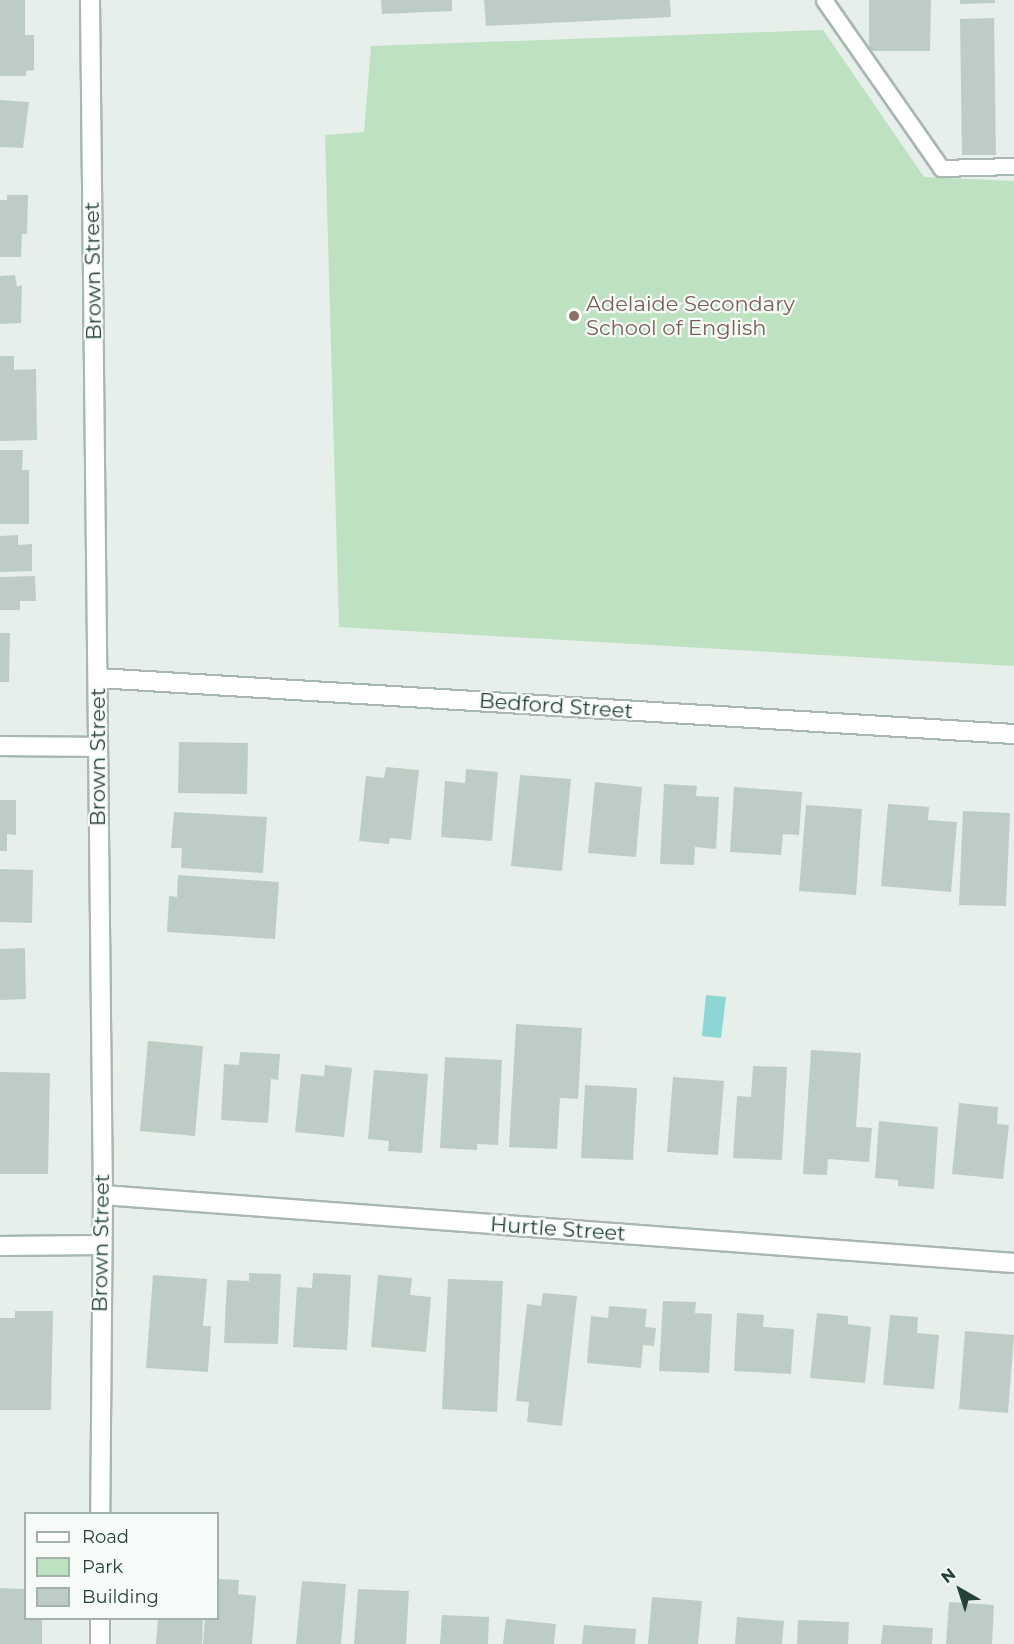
<!DOCTYPE html>
<style>
body{margin:0}
#map{position:relative;width:1014px;height:1644px;overflow:hidden;background:#e6efea;font-family:Montserrat,sans-serif}
div>[style]{position:absolute}
.green>*{inset:0;background:#bee1c2}
.water>*{inset:0;background:#8cd6d6}
.building>*{inset:0;background:#bdcdc5}
.roads{filter:drop-shadow(2px 0 #a8b8b0) drop-shadow(-2px 0 #a8b8b0) drop-shadow(0 2px #a8b8b0) drop-shadow(0 -2px #a8b8b0)}
.lane>*{height:15px;margin:-7.5px;padding:0 7.5px;transform-origin:7.5px;border-radius:7.5px;background:#fff}
.street>*{height:18px;margin:-9px;padding:0 9px;transform-origin:9px;border-radius:9px;background:#fff}
.dots>*{width:16px;height:16px;translate:-50% -50%;box-sizing:border-box;border:3px solid #f7fbf8;border-radius:50%}
span{translate:-50% -50%;white-space:nowrap;text-align:center;line-height:1.15;-webkit-text-stroke:4.5px #f7fbf8;paint-order:stroke}
.street-label{font-size:21px;color:#234336}
.education-label{font-size:21px;color:#785e54}
.left{translate:0 -50%;text-align:left}
.legend{position:absolute;left:24px;top:1512px;width:195px;height:108px;box-sizing:border-box;background:#f7fbf8;border:2px solid #a2b1aa;margin:0;padding:8px 10px;list-style:none;font-size:18px;color:#234336}
.legend li{display:flex;align-items:center;gap:12px;height:30px}
.legend b{width:30px;border:2px solid #a2b1aa}
.north{position:absolute;left:930px;top:1560px;width:60px;height:60px;-webkit-text-stroke:4px #f7fbf8;paint-order:stroke;rotate:321deg;font-size:16px;font-weight:700;line-height:24px;text-align:center;color:#234336}
.north::after{content:'';display:block;margin:auto;width:21px;height:27px;background:#234336;clip-path:polygon(50% 0,100% 100%,50% 72%,0 100%)}
</style>
<div id="map">
<div class="green">
<i style="clip-path:polygon(823px 30px,924px 177px,1014px 181px,1014px 666px,339px 627px,325px 135px,364px 132px,371px 46px)"></i>
</div>
<div class="water">
<i style="clip-path:polygon(706px 995px,726px 997px,721px 1038px,702px 1036px)"></i>
</div>
<div class="building">
<i style="clip-path:polygon(0 0,25px 0,25px 35px,34px 35px,34px 70px,26px 71px,26px 76px,0 76px)"></i>
<i style="clip-path:polygon(381px 0,452px 0,452px 11px,382px 14px)"></i>
<i style="clip-path:polygon(484px 0,670px 0,671px 17px,486px 26px)"></i>
<i style="clip-path:polygon(869px 0,931px 0,930px 51px,869px 51px)"></i>
<i style="clip-path:polygon(960px 0,995px 0,995px 3px,960px 4px)"></i>
<i style="clip-path:polygon(994px 18px,996px 155px,962px 155px,960px 19px)"></i>
<i style="clip-path:polygon(0 100px,29px 102px,23px 148px,0 147px)"></i>
<i style="clip-path:polygon(7px 195px,28px 195px,27px 234px,22px 234px,21px 257px,0 257px,0 200px,7px 200px)"></i>
<i style="clip-path:polygon(15px 275px,17px 287px,22px 285px,21px 323px,0 324px,0 276px)"></i>
<i style="clip-path:polygon(0 356px,14px 356px,14px 370px,36px 369px,37px 440px,0 441px)"></i>
<i style="clip-path:polygon(0 450px,23px 450px,22px 470px,29px 470px,29px 524px,0 524px)"></i>
<i style="clip-path:polygon(18px 535px,18px 545px,32px 544px,32px 571px,0 572px,0 536px)"></i>
<i style="clip-path:polygon(35px 576px,36px 601px,20px 601px,20px 610px,0 610px,0 577px)"></i>
<i style="clip-path:polygon(0 633px,10px 633px,9px 682px,0 682px)"></i>
<i style="clip-path:polygon(179px 742px,248px 743px,247px 794px,178px 793px)"></i>
<i style="clip-path:polygon(386px 767px,419px 770px,411px 840px,390px 838px,389px 844px,359px 841px,366px 776px,384px 778px)"></i>
<i style="clip-path:polygon(466px 769px,498px 772px,492px 841px,441px 837px,445px 781px,465px 783px)"></i>
<i style="clip-path:polygon(520px 775px,571px 779px,562px 871px,511px 866px)"></i>
<i style="clip-path:polygon(595px 782px,642px 787px,636px 857px,588px 853px)"></i>
<i style="clip-path:polygon(664px 784px,697px 786px,696px 796px,719px 797px,716px 849px,695px 847px,694px 865px,660px 864px)"></i>
<i style="clip-path:polygon(734px 787px,802px 792px,799px 835px,783px 834px,781px 855px,730px 852px)"></i>
<i style="clip-path:polygon(0 800px,16px 800px,16px 835px,7px 834px,7px 851px,0 851px)"></i>
<i style="clip-path:polygon(888px 804px,929px 807px,928px 820px,957px 822px,951px 892px,881px 886px)"></i>
<i style="clip-path:polygon(806px 805px,862px 809px,856px 895px,799px 891px)"></i>
<i style="clip-path:polygon(963px 811px,1010px 813px,1006px 906px,959px 905px)"></i>
<i style="clip-path:polygon(174px 812px,267px 817px,263px 873px,181px 868px,182px 848px,171px 848px)"></i>
<i style="clip-path:polygon(0 869px,33px 870px,32px 923px,0 922px)"></i>
<i style="clip-path:polygon(178px 875px,279px 882px,275px 939px,167px 932px,169px 896px,177px 897px)"></i>
<i style="clip-path:polygon(25px 948px,26px 999px,0 1000px,0 949px)"></i>
<i style="clip-path:polygon(516px 1024px,582px 1028px,578px 1099px,560px 1098px,557px 1149px,509px 1147px)"></i>
<i style="clip-path:polygon(148px 1041px,203px 1046px,195px 1136px,140px 1131px)"></i>
<i style="clip-path:polygon(811px 1050px,861px 1053px,856px 1127px,872px 1128px,869px 1162px,828px 1159px,827px 1175px,803px 1174px)"></i>
<i style="clip-path:polygon(240px 1052px,280px 1054px,278px 1080px,271px 1079px,268px 1123px,221px 1120px,224px 1064px,239px 1065px)"></i>
<i style="clip-path:polygon(445px 1057px,502px 1060px,498px 1145px,477px 1144px,477px 1150px,440px 1148px)"></i>
<i style="clip-path:polygon(325px 1065px,352px 1068px,344px 1137px,295px 1132px,301px 1074px,324px 1076px)"></i>
<i style="clip-path:polygon(753px 1066px,787px 1067px,782px 1160px,733px 1158px,737px 1096px,751px 1097px)"></i>
<i style="clip-path:polygon(374px 1070px,428px 1074px,422px 1153px,388px 1151px,389px 1141px,368px 1139px)"></i>
<i style="clip-path:polygon(0 1072px,50px 1073px,48px 1174px,0 1174px)"></i>
<i style="clip-path:polygon(673px 1077px,724px 1081px,718px 1155px,667px 1152px)"></i>
<i style="clip-path:polygon(585px 1085px,637px 1088px,633px 1160px,581px 1158px)"></i>
<i style="clip-path:polygon(959px 1103px,998px 1107px,997px 1124px,1009px 1125px,1003px 1179px,952px 1174px)"></i>
<i style="clip-path:polygon(879px 1121px,938px 1127px,934px 1189px,898px 1186px,898px 1180px,875px 1178px)"></i>
<i style="clip-path:polygon(249px 1273px,281px 1274px,278px 1344px,224px 1343px,227px 1280px,249px 1281px)"></i>
<i style="clip-path:polygon(313px 1273px,351px 1275px,347px 1350px,293px 1347px,297px 1287px,312px 1288px)"></i>
<i style="clip-path:polygon(153px 1275px,207px 1279px,203px 1326px,211px 1326px,208px 1372px,146px 1368px)"></i>
<i style="clip-path:polygon(378px 1275px,412px 1278px,410px 1295px,431px 1297px,426px 1352px,371px 1347px)"></i>
<i style="clip-path:polygon(448px 1279px,503px 1281px,497px 1412px,442px 1409px)"></i>
<i style="clip-path:polygon(543px 1293px,577px 1296px,562px 1426px,527px 1422px,529px 1402px,516px 1401px,527px 1304px,541px 1306px)"></i>
<i style="clip-path:polygon(663px 1301px,696px 1302px,695px 1313px,712px 1314px,709px 1373px,659px 1371px)"></i>
<i style="clip-path:polygon(609px 1306px,647px 1309px,645px 1327px,656px 1328px,654px 1346px,643px 1345px,641px 1368px,587px 1363px,591px 1316px,608px 1318px)"></i>
<i style="clip-path:polygon(15px 1311px,53px 1311px,51px 1410px,0 1410px,0 1318px,15px 1318px)"></i>
<i style="clip-path:polygon(737px 1313px,764px 1315px,763px 1327px,794px 1329px,791px 1374px,734px 1371px)"></i>
<i style="clip-path:polygon(817px 1313px,848px 1316px,848px 1324px,871px 1327px,865px 1383px,810px 1378px)"></i>
<i style="clip-path:polygon(890px 1315px,918px 1317px,917px 1333px,939px 1335px,934px 1389px,883px 1385px)"></i>
<i style="clip-path:polygon(965px 1331px,1014px 1335px,1008px 1413px,959px 1409px)"></i>
<i style="clip-path:polygon(218px 1579px,239px 1580px,238px 1594px,256px 1596px,252px 1644px,203px 1644px,205px 1618px,218px 1618px)"></i>
<i style="clip-path:polygon(302px 1581px,346px 1584px,341px 1644px,296px 1644px)"></i>
<i style="clip-path:polygon(0 1588px,26px 1589px,26px 1618px,42px 1618px,42px 1644px,0 1644px)"></i>
<i style="clip-path:polygon(358px 1589px,409px 1591px,406px 1644px,354px 1644px)"></i>
<i style="clip-path:polygon(652px 1597px,702px 1601px,698px 1644px,648px 1644px)"></i>
<i style="clip-path:polygon(949px 1602px,994px 1605px,992px 1644px,946px 1644px)"></i>
<i style="clip-path:polygon(442px 1615px,489px 1617px,488px 1644px,440px 1644px)"></i>
<i style="clip-path:polygon(737px 1617px,784px 1621px,782px 1644px,735px 1644px)"></i>
<i style="clip-path:polygon(158px 1618px,203px 1618px,202px 1644px,156px 1644px)"></i>
<i style="clip-path:polygon(506px 1619px,556px 1624px,554px 1644px,503px 1644px)"></i>
<i style="clip-path:polygon(798px 1620px,849px 1622px,848px 1644px,797px 1644px)"></i>
<i style="clip-path:polygon(584px 1625px,636px 1629px,635px 1644px,582px 1644px)"></i>
<i style="clip-path:polygon(883px 1625px,933px 1628px,932px 1644px,881px 1644px)"></i>
</div>
<div class="roads">
<div class="lane">
<i style="left:824px;top:0;width:205px;rotate:55.1deg"></i>
<i style="left:941px;top:168px;width:73px;rotate:-1.6deg"></i>
</div>
<div class="street">
<i style="left:90px;top:0;width:1195px;rotate:89.38deg"></i>
<i style="left:103px;top:1195px;width:319px;rotate:90.5deg"></i>
<i style="left:98px;top:678px;width:918px;rotate:3.5deg"></i>
<i style="left:0;top:746px;width:98px;rotate:0.6deg"></i>
<i style="left:103px;top:1195px;width:914px;rotate:4.27deg"></i>
<i style="left:0;top:1246px;width:100px;rotate:-0.6deg"></i>
<i style="left:100px;top:1644px;width:26px;rotate:-90deg"></i>
</div>
</div>
<div class="dots">
<i style="left:574px;top:316px;background:#8d6e63"></i>
</div>
<div class="street-label">
<span style="left:93px;top:271px;rotate:-91deg">Brown Street</span>
<span style="left:556px;top:706px;rotate:4deg">Bedford Street</span>
<span style="left:98px;top:757px;rotate:-90deg">Brown Street</span>
<span style="left:558px;top:1229px;rotate:4deg">Hurtle Street</span>
<span style="left:101px;top:1243px;rotate:-89deg">Brown Street</span>
</div>
<div class="education-label">
<span class="left" style="left:586px;top:316px">Adelaide Secondary<br>School of English</span>
</div>
<ul class="legend">
<li><b style="height:8px;background:#fff"></b>Road</li>
<li><b style="height:16px;background:#bee1c2"></b>Park</li>
<li><b style="height:16px;background:#bdcdc5"></b>Building</li>
</ul>
<div class="north">N</div>
</div>
